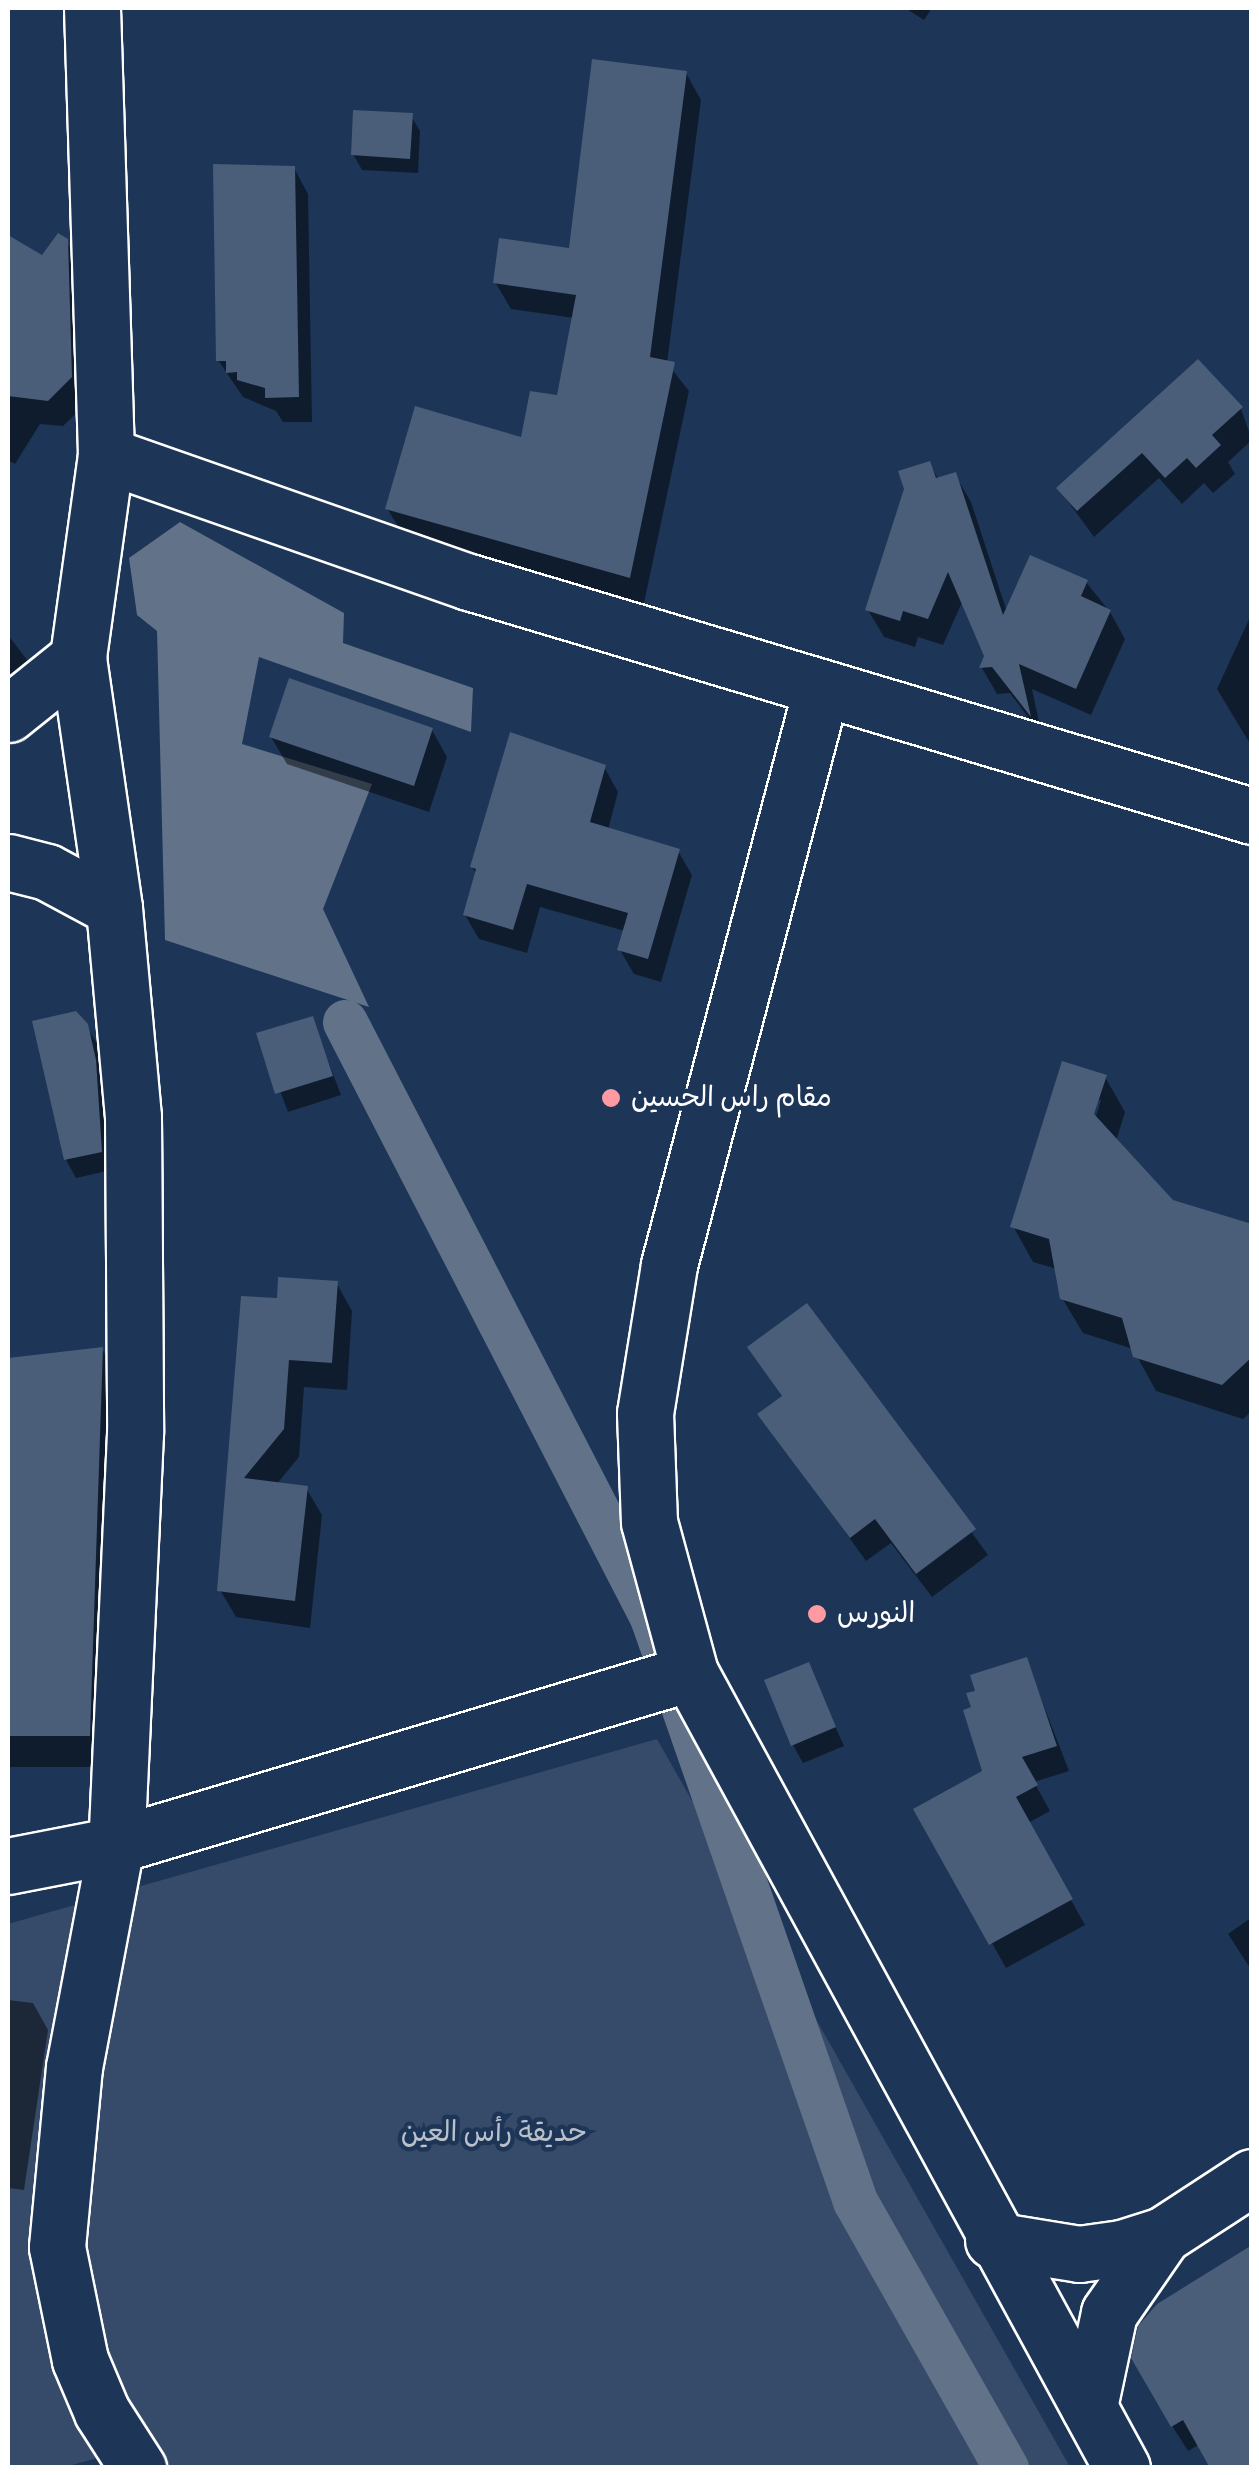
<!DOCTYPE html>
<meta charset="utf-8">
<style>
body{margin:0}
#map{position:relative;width:1259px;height:2475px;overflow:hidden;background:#1d3557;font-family:Pangolin,"Playpen Sans Arabic",sans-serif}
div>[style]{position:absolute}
.green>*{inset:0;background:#364b69}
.water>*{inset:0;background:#617289}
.shadow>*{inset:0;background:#0007}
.canal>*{height:45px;margin:-22.5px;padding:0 22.5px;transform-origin:22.5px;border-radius:22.5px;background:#617289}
.building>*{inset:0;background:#4a5d79}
.roads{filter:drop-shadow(2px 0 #fff) drop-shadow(-2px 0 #fff) drop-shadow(0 2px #fff) drop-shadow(0 -2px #fff)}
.minor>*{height:55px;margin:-27.5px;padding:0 27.5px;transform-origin:27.5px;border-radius:27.5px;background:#1d3557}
.dots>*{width:28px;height:28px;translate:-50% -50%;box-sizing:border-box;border:5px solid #1d3557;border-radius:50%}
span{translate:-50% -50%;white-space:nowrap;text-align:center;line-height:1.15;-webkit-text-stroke:9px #1d3557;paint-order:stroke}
.poi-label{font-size:28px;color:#fff}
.left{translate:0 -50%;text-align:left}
.park-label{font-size:28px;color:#b9c0ca}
.frame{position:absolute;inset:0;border:10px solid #fff;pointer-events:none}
</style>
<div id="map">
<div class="green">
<i style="clip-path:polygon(657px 1739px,1070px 2467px,141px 2468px,119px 2452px,65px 2467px,8px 2468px,8px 1924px)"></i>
</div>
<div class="water">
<i style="clip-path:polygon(180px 522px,344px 613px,343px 643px,473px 688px,471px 732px,259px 657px,242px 744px,372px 784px,323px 909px,369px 1007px,165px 940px,157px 631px,137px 615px,129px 558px)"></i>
</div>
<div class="shadow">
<i style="clip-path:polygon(905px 8px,932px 8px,924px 20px)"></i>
<i style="clip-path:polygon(686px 73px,701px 100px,667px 363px,689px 391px,644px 603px,403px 535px,387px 508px,523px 441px,559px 398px,574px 318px,511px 309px,495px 282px,571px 251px)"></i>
<i style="clip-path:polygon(411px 116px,420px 131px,418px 173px,362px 170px,353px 154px)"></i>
<i style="clip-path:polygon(294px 168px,308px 194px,312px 422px,283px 422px,276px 411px,243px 397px,218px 360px)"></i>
<i style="clip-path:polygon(8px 237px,43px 258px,66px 241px,82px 268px,86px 404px,63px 426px,40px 424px,15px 464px,8px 460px)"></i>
<i style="clip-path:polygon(1241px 409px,1252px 440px,1228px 462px,1235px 474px,1213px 493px,1204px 483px,1182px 504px,1159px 478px,1094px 537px,1059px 489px)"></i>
<i style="clip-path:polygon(929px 464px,939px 480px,955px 475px,971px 502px,1007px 612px,1086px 582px,1110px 612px,1125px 639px,1091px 715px,1032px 689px,1042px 736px,1010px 693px,997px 694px,982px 668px,987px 656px,963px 600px,943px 645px,918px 637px,915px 647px,884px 637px,868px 610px)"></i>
<i style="clip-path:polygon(1252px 613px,1252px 747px,1217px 689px)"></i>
<i style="clip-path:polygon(8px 635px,37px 673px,8px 710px)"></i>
<i style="clip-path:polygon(432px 730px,447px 757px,429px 812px,287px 764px,271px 737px)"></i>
<i style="clip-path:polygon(604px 767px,618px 792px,608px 830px,678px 851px,692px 875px,661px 982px,634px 974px,620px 950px,625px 931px,540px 907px,527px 953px,479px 939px,465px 915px,477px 875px,472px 867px)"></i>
<i style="clip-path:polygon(312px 1019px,341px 1095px,288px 1112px,259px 1035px)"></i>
<i style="clip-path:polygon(86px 1026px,98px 1045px,111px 1170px,76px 1178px,66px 1160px)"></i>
<i style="clip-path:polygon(evenodd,1105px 1077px,1125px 1112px,1116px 1141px,1172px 1202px,1252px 1232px,1252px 1411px,1243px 1419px,1156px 1391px,1133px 1349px,1083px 1333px,1062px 1298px,1057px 1269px,1033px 1262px,1013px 1226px,1105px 1077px,1096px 1100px,1101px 1100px,1093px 1126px,1088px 1125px,1096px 1100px)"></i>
<i style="clip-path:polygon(337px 1284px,352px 1311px,347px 1390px,304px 1387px,299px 1457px,276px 1485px,306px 1488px,322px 1515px,310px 1628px,236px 1617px,220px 1590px,279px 1301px)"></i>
<i style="clip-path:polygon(807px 1306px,988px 1555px,932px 1597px,891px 1543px,866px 1561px,761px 1414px,783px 1398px,750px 1348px)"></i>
<i style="clip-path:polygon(102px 1349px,120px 1381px,107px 1767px,8px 1767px,8px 1361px)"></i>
<i style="clip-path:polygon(1026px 1660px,1069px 1771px,1034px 1782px,1050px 1811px,1028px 1823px,1085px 1925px,1006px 1968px,917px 1810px,985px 1772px,974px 1708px,978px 1692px)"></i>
<i style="clip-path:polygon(808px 1665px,844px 1746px,803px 1763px,793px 1745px)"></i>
<i style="clip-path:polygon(1252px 1917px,1252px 1971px,1228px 1934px)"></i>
<i style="clip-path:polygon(8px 2000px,33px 2003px,48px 2030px,24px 2190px,8px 2188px)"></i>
<i style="clip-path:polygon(1252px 2248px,1200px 2444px,1188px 2451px,1151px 2392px)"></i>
</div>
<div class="canal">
<i style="left:345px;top:1022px;width:670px;rotate:62.71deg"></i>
<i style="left:652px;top:1617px;width:618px;rotate:70.83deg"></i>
<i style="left:855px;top:2201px;width:307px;rotate:60.5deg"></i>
</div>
<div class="building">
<i style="clip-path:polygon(592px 59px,687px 71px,650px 357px,675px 362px,630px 578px,385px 509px,415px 406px,521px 437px,530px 391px,557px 395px,576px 295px,493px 283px,499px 238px,569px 248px)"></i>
<i style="clip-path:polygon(353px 110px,413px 113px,410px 159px,351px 155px)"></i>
<i style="clip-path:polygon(213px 164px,295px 166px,299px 397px,265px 398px,265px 388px,237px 380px,237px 372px,226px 373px,226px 361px,216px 361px)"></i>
<i style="clip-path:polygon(58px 233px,68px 239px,72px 377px,48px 401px,8px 396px,8px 235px,42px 255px)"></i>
<i style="clip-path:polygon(1198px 359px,1243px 407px,1212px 435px,1221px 445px,1196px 468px,1187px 458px,1165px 478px,1142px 453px,1077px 511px,1056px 488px)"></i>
<i style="clip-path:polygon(930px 461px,936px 478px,956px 472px,1003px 615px,1030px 555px,1088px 580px,1081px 596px,1111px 610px,1076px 689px,1019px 664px,1031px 717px,992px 667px,979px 668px,984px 656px,948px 572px,928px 619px,903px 611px,900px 621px,865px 610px,904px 489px,898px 471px)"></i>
<i style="clip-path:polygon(289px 678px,433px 728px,414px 786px,269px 737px)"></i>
<i style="clip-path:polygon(510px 732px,606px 765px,590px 822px,680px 849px,648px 959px,617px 950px,628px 913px,527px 884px,513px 930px,463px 915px,476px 869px,470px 867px)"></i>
<i style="clip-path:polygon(76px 1011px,88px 1024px,96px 1060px,102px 1152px,64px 1160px,32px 1021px)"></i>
<i style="clip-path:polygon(313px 1016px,333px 1076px,275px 1094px,256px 1033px)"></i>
<i style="clip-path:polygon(1062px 1061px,1107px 1075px,1094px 1114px,1173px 1200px,1252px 1224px,1252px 1357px,1222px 1385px,1133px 1357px,1122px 1318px,1060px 1299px,1049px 1239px,1010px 1227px)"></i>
<i style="clip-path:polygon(278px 1277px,338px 1281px,332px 1363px,289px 1360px,284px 1429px,244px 1478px,308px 1486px,295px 1601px,217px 1591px,241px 1296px,277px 1298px)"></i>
<i style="clip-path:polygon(807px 1303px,976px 1529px,916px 1574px,875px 1519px,850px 1538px,757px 1414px,782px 1396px,747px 1347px)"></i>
<i style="clip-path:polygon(103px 1347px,90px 1736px,8px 1736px,8px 1358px)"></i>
<i style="clip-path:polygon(1027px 1657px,1057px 1746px,1022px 1757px,1038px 1785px,1016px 1797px,1073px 1899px,989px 1945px,913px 1809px,982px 1771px,963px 1710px,971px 1707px,966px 1693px,975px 1691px,970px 1675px)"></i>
<i style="clip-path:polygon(809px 1662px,836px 1727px,791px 1746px,764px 1680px)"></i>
<i style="clip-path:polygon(1252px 2245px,1252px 2468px,1210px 2468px,1183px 2420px,1171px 2427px,1131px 2358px,1138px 2326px,1157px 2304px)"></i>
</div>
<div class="roads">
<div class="minor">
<i style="left:92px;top:8px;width:447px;rotate:88.2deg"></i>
<i style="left:106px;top:455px;width:205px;rotate:97.9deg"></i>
<i style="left:78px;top:658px;width:253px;rotate:81.8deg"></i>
<i style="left:114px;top:908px;width:210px;rotate:84.8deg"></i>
<i style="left:133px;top:1117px;width:316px;rotate:89.6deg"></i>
<i style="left:135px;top:1433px;width:412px;rotate:92.6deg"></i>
<i style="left:116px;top:1845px;width:226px;rotate:100.7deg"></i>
<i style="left:74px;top:2067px;width:181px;rotate:95.4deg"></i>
<i style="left:57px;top:2247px;width:115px;rotate:78.5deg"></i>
<i style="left:80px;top:2360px;width:56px;rotate:67.1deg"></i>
<i style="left:102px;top:2412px;width:67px;rotate:57.3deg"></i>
<i style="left:106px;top:455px;width:385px;rotate:19.3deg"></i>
<i style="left:469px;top:582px;width:817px;rotate:16.64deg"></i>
<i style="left:821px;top:690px;width:595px;rotate:104.81deg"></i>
<i style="left:669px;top:1265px;width:150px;rotate:99.2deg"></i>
<i style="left:645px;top:1413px;width:109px;rotate:87.9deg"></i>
<i style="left:649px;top:1522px;width:156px;rotate:74.8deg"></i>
<i style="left:690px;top:1673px;width:905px;rotate:61.48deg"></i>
<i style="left:8px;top:714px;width:90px;rotate:-38.7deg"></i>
<i style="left:8px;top:862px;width:40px;rotate:14.4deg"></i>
<i style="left:47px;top:872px;width:76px;rotate:28.2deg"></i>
<i style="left:8px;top:1866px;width:110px;rotate:-11deg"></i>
<i style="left:116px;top:1845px;width:599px;rotate:-16.68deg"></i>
<i style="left:993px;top:2240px;width:87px;rotate:9.2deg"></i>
<i style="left:1079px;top:2254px;width:43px;rotate:-7.9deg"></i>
<i style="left:1122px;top:2248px;width:43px;rotate:-17.6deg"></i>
<i style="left:1163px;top:2235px;width:106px;rotate:-33.1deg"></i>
<i style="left:1089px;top:2407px;width:96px;rotate:-78deg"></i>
<i style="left:1109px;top:2313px;width:95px;rotate:-55.3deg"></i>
</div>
</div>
<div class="dots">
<i style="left:611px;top:1098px;background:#ff9aa2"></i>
<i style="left:817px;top:1614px;background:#ff9aa2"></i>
</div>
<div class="poi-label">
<span class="left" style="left:631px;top:1098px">مقام راس الحسين</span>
<span class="left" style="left:837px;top:1614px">النورس</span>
</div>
<div class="park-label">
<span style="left:494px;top:2133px">حديقة رأس العين</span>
</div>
<div class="frame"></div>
</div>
